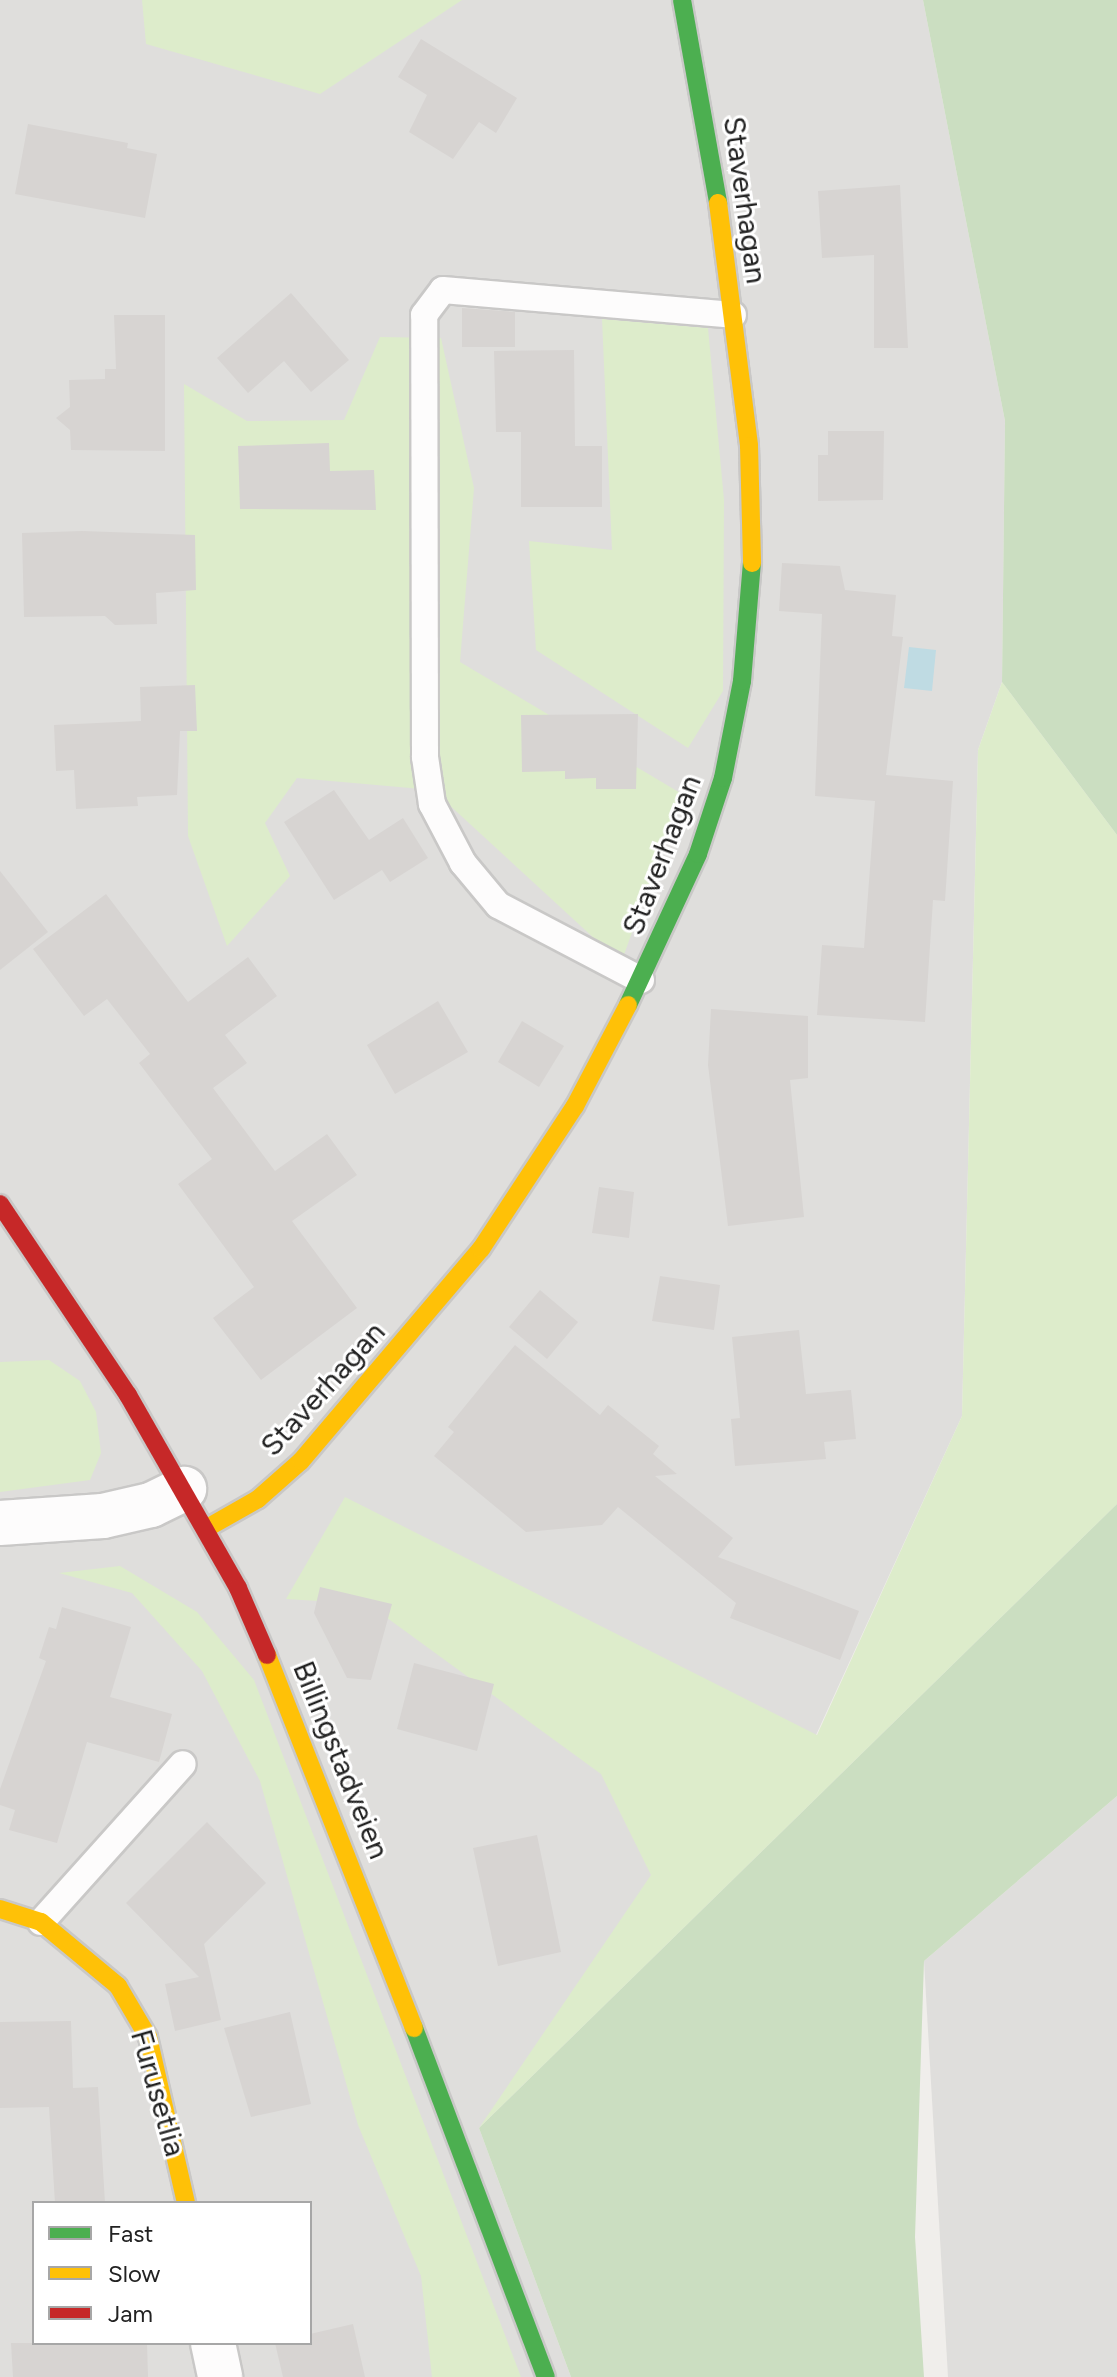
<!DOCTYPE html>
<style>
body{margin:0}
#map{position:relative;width:1117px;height:2377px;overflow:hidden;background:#f0eeeb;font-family:Figtree,sans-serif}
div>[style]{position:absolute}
.residential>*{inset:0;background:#dfdedc}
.grass>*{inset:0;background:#ddeccb}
.forest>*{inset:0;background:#cbdec1}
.water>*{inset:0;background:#bfdbe3}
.building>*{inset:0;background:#d7d4d2}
.roads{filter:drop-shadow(2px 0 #c9c8c7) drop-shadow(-2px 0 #c9c8c7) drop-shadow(0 2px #c9c8c7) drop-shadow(0 -2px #c9c8c7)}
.lane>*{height:26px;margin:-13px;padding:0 13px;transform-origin:13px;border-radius:13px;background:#fdfcfc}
.street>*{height:44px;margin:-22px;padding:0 22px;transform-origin:22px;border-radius:22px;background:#fdfcfc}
.fast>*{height:18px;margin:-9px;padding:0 9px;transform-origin:9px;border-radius:9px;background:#4caf50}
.slow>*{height:18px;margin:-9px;padding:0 9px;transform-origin:9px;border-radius:9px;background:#ffc107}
.jam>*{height:18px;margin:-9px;padding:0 9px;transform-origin:9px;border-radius:9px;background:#c62828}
span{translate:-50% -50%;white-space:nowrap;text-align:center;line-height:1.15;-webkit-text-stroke:6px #fff;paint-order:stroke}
.street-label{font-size:30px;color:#222}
.legend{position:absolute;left:32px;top:2201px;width:280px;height:144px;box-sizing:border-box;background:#fff;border:2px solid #a7a7a7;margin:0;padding:10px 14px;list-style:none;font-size:24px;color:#222}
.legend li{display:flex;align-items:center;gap:16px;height:40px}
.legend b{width:40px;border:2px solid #a7a7a7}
</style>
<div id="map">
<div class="residential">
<i style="clip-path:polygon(evenodd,0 0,923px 0,1005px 421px,1002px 682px,978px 750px,962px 1416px,816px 1735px,479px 2128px,571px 2377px,0 2377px,0 0,34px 2203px,310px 2203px,310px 2343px,34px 2343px,34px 2203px)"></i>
<i style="clip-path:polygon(1117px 1796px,1117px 2377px,948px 2377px,924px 1961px)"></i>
</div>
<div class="grass">
<i style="clip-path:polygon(142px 0,462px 0,320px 94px,146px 44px)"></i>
<i style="clip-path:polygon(602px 319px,708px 328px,724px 500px,723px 691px,688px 748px,536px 650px,529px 541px,612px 550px)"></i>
<i style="clip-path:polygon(380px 337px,441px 338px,474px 488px,460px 662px,682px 794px,621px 963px,433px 790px,297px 778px,265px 823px,290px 876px,227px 946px,188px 836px,184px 384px,247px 421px,344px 420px)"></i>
<i style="clip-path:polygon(1002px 682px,1117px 835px,1117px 1504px,479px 2128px,651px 1875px,601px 1774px,368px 1604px,286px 1599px,345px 1497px,817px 1735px,962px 1416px,978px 750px)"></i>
<i style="clip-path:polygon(49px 1360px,80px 1381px,96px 1412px,101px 1453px,90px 1480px,0 1492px,0 1362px)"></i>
<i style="clip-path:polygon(120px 1566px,197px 1612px,254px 1680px,521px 2377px,432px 2377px,421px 2276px,358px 2125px,260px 1781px,202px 1671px,132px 1593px,59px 1573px)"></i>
</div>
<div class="forest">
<i style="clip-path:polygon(923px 0,1117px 0,1117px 835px,1002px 682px,1005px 421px)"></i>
<i style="clip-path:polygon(1117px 1504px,1117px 1796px,924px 1961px,915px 2237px,924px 2377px,571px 2377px,479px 2128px)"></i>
</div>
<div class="water">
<i style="clip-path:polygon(909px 647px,936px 650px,932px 691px,904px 688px)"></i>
</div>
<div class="building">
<i style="clip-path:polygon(421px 39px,517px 98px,496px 133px,479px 122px,453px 159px,409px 132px,427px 95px,398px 77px)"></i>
<i style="clip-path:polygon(28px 124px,128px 143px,127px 148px,157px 154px,145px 218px,15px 194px)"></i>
<i style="clip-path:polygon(900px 185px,908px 348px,874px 348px,874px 255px,822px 258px,818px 191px)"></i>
<i style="clip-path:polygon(291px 293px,349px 360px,311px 392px,284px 361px,248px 393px,217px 358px)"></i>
<i style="clip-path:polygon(462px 308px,515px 312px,515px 347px,462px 347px)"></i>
<i style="clip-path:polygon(114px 315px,165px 315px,165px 451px,71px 450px,70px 430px,56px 418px,70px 407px,69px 380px,105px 379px,105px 369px,116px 369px)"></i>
<i style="clip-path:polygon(574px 350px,575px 446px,602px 446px,602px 507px,521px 507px,521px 432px,496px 432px,494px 351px)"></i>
<i style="clip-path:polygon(828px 431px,884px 431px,883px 500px,818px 501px,818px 455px,828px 455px)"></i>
<i style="clip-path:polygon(329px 443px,330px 471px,374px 470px,376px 510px,240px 509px,238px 446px)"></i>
<i style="clip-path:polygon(82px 531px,195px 535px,196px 590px,156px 593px,157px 624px,115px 625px,105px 616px,24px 617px,22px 533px)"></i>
<i style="clip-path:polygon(782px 563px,840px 566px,845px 590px,896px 595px,892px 636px,903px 637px,886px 775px,953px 781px,945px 901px,933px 900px,925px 1022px,817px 1015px,822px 945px,864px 948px,875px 801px,815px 796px,822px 614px,779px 611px)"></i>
<i style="clip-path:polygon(195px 685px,197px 731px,180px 731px,177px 795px,137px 797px,138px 806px,76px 809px,74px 770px,56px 771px,54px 725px,141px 721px,140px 687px)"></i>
<i style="clip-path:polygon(638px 714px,636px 789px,596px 789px,596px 778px,565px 779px,565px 771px,522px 772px,521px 715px)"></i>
<i style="clip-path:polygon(334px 790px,369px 840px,403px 818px,428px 858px,390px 882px,382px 870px,334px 900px,284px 822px)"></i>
<i style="clip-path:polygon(0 871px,48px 932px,0 970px)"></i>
<i style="clip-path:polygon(106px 894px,188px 1002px,248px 957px,277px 996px,225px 1035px,247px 1063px,213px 1088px,275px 1171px,327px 1134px,357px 1175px,292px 1221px,357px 1308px,261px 1380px,213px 1318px,254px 1287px,178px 1184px,212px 1159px,139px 1063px,150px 1054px,107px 999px,84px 1016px,33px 949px)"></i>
<i style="clip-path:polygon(438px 1001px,468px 1052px,395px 1094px,367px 1045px)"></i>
<i style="clip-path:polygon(711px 1009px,808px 1016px,808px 1078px,790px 1080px,804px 1217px,728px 1226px,708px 1065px)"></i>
<i style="clip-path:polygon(522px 1021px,564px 1046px,539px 1087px,498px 1062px)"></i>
<i style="clip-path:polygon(599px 1187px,634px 1192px,629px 1238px,592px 1233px)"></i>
<i style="clip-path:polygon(660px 1276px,720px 1285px,714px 1330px,652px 1321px)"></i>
<i style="clip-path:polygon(540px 1290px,578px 1322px,547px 1359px,509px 1327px)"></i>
<i style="clip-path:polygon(799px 1330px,806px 1394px,851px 1390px,856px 1439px,824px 1442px,826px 1459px,735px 1466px,731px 1419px,740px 1418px,732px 1337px)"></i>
<i style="clip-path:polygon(515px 1345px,600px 1415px,608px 1405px,659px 1446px,653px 1454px,677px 1474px,655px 1476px,733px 1538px,718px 1557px,859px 1611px,840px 1660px,730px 1618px,736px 1603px,618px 1507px,602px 1525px,526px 1532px,434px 1456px,454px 1432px,448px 1427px)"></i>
<i style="clip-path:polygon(320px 1587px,392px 1604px,371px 1680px,347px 1678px,314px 1613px)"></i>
<i style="clip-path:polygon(62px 1607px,131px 1627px,110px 1697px,172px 1714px,159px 1762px,87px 1742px,57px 1843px,9px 1830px,15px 1810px,0 1805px,0 1789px,46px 1661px,39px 1658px,49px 1627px,56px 1629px)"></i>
<i style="clip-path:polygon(414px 1663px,494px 1684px,477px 1751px,397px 1729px)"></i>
<i style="clip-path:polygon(207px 1822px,266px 1883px,204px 1944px,221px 2020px,175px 2031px,165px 1984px,199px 1977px,126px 1903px)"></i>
<i style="clip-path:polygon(537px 1835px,561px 1952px,498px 1966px,473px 1848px)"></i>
<i style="clip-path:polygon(290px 2012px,311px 2104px,251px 2117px,224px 2028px)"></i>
<i style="clip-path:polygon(71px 2021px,73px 2088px,98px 2087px,105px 2203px,55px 2203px,49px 2107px,0 2108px,0 2022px)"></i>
<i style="clip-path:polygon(353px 2324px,365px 2377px,283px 2377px,275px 2343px,310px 2343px,310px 2334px)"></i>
<i style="clip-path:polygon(11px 2343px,147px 2343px,148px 2377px,13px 2377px)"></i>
</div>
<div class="roads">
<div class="lane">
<i style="left:641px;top:980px;width:161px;rotate:-152.3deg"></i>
<i style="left:498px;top:905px;width:55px;rotate:-129.8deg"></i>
<i style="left:463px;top:863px;width:67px;rotate:-117.7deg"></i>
<i style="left:432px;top:804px;width:48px;rotate:-98.5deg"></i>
<i style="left:425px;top:757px;width:442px;rotate:-90.1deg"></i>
<i style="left:424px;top:315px;width:31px;rotate:-53deg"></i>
<i style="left:443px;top:290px;width:291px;rotate:4.9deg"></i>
<i style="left:41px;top:1922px;width:212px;rotate:-48.1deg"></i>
</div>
<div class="street">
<i style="left:0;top:1523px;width:103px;rotate:-3.9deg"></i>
<i style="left:103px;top:1516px;width:49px;rotate:-12.9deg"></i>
<i style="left:151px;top:1505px;width:37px;rotate:-26deg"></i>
<i style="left:213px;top:2343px;width:35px;rotate:78deg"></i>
</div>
<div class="fast">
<i style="left:682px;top:0;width:206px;rotate:79.9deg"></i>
<i style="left:628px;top:1005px;width:166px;rotate:-65.1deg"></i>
<i style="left:698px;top:854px;width:80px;rotate:-71.8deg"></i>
<i style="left:723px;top:778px;width:99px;rotate:-78.9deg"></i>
<i style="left:742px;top:681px;width:118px;rotate:-85.2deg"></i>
<i style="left:414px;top:2028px;width:373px;rotate:69.3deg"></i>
</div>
<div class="slow">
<i style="left:718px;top:203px;width:245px;rotate:82.7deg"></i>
<i style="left:749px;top:446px;width:117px;rotate:88.5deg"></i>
<i style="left:207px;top:1528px;width:59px;rotate:-29.6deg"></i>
<i style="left:258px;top:1499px;width:57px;rotate:-41.5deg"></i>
<i style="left:301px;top:1461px;width:278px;rotate:-49.7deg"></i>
<i style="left:481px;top:1249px;width:171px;rotate:-56.7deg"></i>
<i style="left:575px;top:1106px;width:114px;rotate:-62.3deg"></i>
<i style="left:267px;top:1655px;width:401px;rotate:68.5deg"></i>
<i style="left:0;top:1909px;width:43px;rotate:17.6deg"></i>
<i style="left:41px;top:1922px;width:100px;rotate:39.7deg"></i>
<i style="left:118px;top:1986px;width:59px;rotate:59.5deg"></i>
<i style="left:148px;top:2037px;width:170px;rotate:77.1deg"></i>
</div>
<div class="jam">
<i style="left:0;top:1204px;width:230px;rotate:56.2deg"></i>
<i style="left:128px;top:1395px;width:222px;rotate:60.3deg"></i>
<i style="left:238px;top:1588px;width:73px;rotate:66.6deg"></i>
</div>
</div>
<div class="street-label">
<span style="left:745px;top:200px;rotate:82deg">Staverhagan</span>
<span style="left:662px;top:855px;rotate:-69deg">Staverhagan</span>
<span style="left:323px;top:1389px;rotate:-48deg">Staverhagan</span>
<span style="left:341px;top:1760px;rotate:68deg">Billingstadveien</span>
<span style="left:158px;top:2093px;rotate:74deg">Furusetlia</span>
</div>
<ul class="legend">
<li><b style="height:10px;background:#4caf50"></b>Fast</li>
<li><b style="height:10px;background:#ffc107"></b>Slow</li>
<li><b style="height:10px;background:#c62828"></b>Jam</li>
</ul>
</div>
